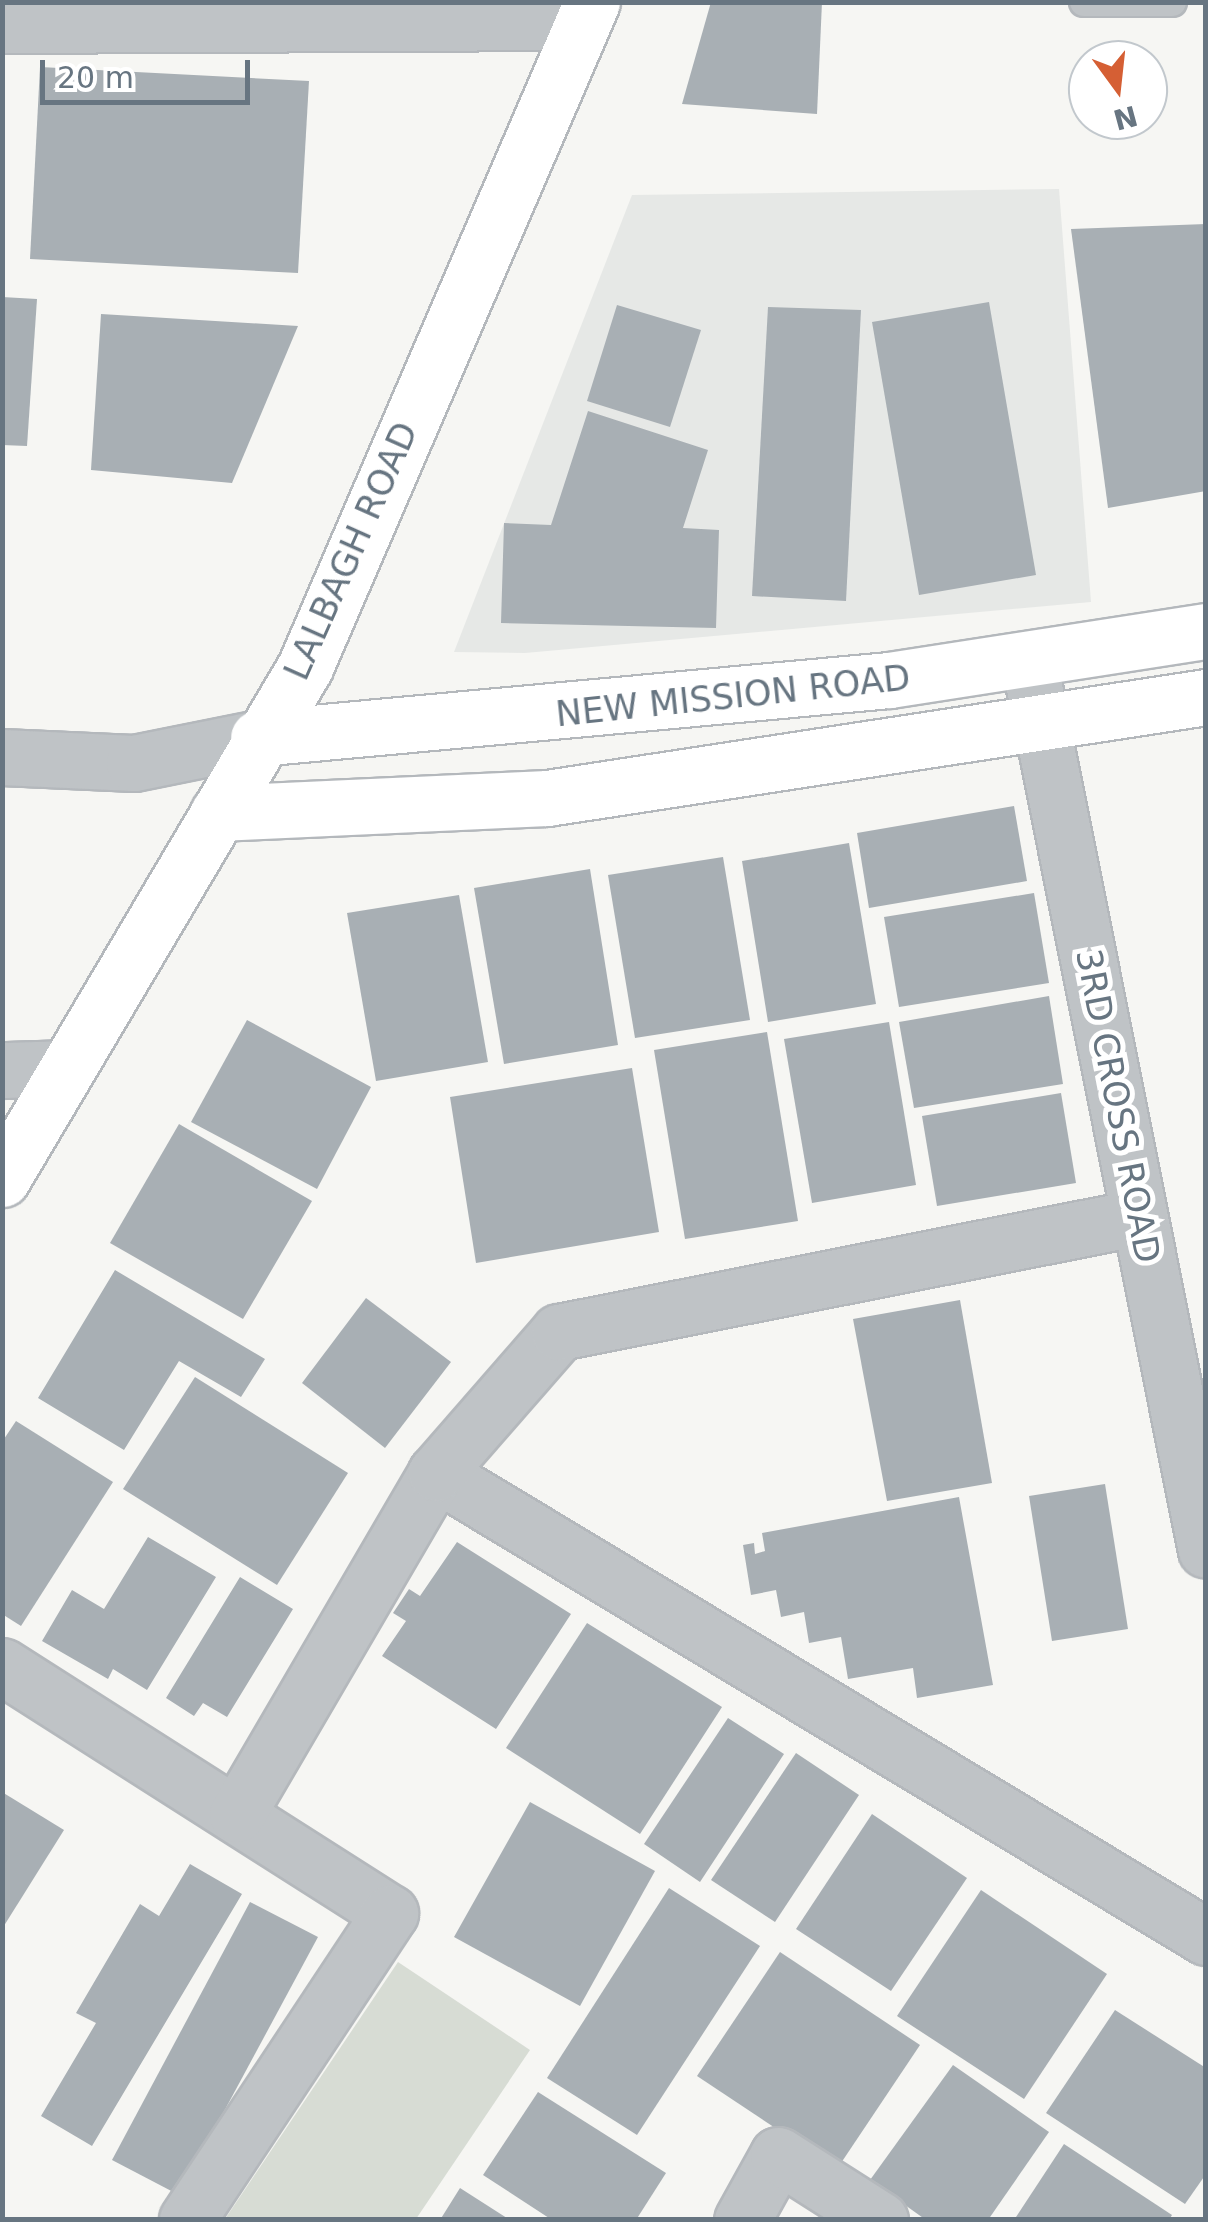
<!DOCTYPE html>
<style>
body{margin:0}
#map{position:relative;width:1208px;height:2222px;overflow:hidden;background:#f6f6f3;font-family:"DejaVu Sans",sans-serif}
div>[style]{position:absolute}
.built>*{inset:0;background:#e6e8e6}
.green>*{inset:0;background:#d7dcd4}
.building>*{inset:0;background:#a8afb4}
.roads{filter:drop-shadow(2px 0 #b4b8bc) drop-shadow(-2px 0 #b4b8bc) drop-shadow(0 2px #b4b8bc) drop-shadow(0 -2px #b4b8bc)}
.service>*{height:28px;margin:-14px;padding:0 14px;transform-origin:14px;border-radius:14px;background:#bfc3c6}
.minor>*{height:55px;margin:-27.5px;padding:0 27.5px;transform-origin:27.5px;border-radius:27.5px;background:#bfc3c6}
.secondary>*{height:55px;margin:-27.5px;padding:0 27.5px;transform-origin:27.5px;border-radius:27.5px;background:#fff}
span{translate:-50% -50%;white-space:nowrap;text-align:center;line-height:1.15;-webkit-text-stroke:10px #fff;paint-order:stroke}
.street-label{font-size:35px;color:#677581}
.frame{position:absolute;inset:0;border:5px solid #677581;pointer-events:none}
.north{position:absolute;left:1068px;top:40px;width:100px;height:100px;box-sizing:border-box;background:#fff;border:2px solid #c2c8cd;border-radius:50%;rotate:165deg;font-size:28px;font-weight:700;line-height:40px;text-align:center;color:#677581}
.north::after{content:'';display:block;margin:auto;width:35px;height:45px;background:#d55f34;clip-path:polygon(50% 0,100% 100%,50% 72%,0 100%)}
.scale{position:absolute;left:40px;top:60px;width:210px;height:45px;box-sizing:border-box;border:5px solid #677581;border-top:0;padding-left:12px;font-size:30px;line-height:35px;white-space:nowrap;color:#677581;-webkit-text-stroke:8px #fff;paint-order:stroke}
</style>
<div id="map">
<div class="built">
<i style="clip-path:polygon(1059px 189px,1091px 602px,525px 653px,454px 652px,632px 195px)"></i>
</div>
<div class="green">
<i style="clip-path:polygon(398px 1962px,530px 2050px,416px 2219px,225px 2219px)"></i>
</div>
<div class="building">
<i style="clip-path:polygon(711px 2px,822px 2px,817px 114px,682px 104px)"></i>
<i style="clip-path:polygon(40px 67px,309px 81px,298px 273px,30px 259px)"></i>
<i style="clip-path:polygon(1206px 224px,1206px 491px,1108px 508px,1071px 229px)"></i>
<i style="clip-path:polygon(2px 297px,37px 299px,27px 446px,2px 445px)"></i>
<i style="clip-path:polygon(989px 302px,1036px 575px,919px 595px,872px 322px)"></i>
<i style="clip-path:polygon(617px 305px,701px 330px,670px 427px,587px 401px)"></i>
<i style="clip-path:polygon(768px 307px,861px 310px,846px 601px,752px 596px)"></i>
<i style="clip-path:polygon(101px 314px,298px 326px,232px 483px,91px 470px)"></i>
<i style="clip-path:polygon(588px 411px,708px 450px,683px 528px,719px 530px,716px 628px,501px 623px,504px 523px,551px 525px)"></i>
<i style="clip-path:polygon(1014px 806px,1027px 881px,869px 908px,857px 833px)"></i>
<i style="clip-path:polygon(849px 843px,876px 1004px,768px 1022px,742px 861px)"></i>
<i style="clip-path:polygon(723px 857px,750px 1020px,635px 1038px,608px 875px)"></i>
<i style="clip-path:polygon(590px 869px,618px 1045px,504px 1064px,474px 888px)"></i>
<i style="clip-path:polygon(1034px 893px,1049px 983px,899px 1007px,884px 917px)"></i>
<i style="clip-path:polygon(459px 895px,488px 1062px,376px 1081px,347px 913px)"></i>
<i style="clip-path:polygon(1049px 996px,1063px 1084px,914px 1108px,899px 1022px)"></i>
<i style="clip-path:polygon(247px 1020px,371px 1087px,317px 1189px,191px 1122px)"></i>
<i style="clip-path:polygon(889px 1022px,916px 1185px,812px 1203px,784px 1039px)"></i>
<i style="clip-path:polygon(767px 1032px,798px 1221px,685px 1239px,654px 1050px)"></i>
<i style="clip-path:polygon(632px 1068px,659px 1232px,476px 1263px,450px 1097px)"></i>
<i style="clip-path:polygon(1061px 1093px,1076px 1183px,937px 1206px,922px 1116px)"></i>
<i style="clip-path:polygon(179px 1124px,312px 1201px,243px 1319px,110px 1243px)"></i>
<i style="clip-path:polygon(115px 1270px,265px 1359px,241px 1397px,179px 1361px,124px 1450px,38px 1398px)"></i>
<i style="clip-path:polygon(366px 1298px,451px 1362px,385px 1448px,302px 1383px)"></i>
<i style="clip-path:polygon(960px 1300px,992px 1483px,887px 1501px,853px 1319px)"></i>
<i style="clip-path:polygon(195px 1377px,348px 1473px,277px 1585px,123px 1489px)"></i>
<i style="clip-path:polygon(16px 1421px,113px 1482px,21px 1626px,2px 1614px,2px 1442px)"></i>
<i style="clip-path:polygon(1105px 1484px,1128px 1629px,1052px 1641px,1029px 1496px)"></i>
<i style="clip-path:polygon(959px 1497px,993px 1685px,917px 1698px,913px 1668px,848px 1679px,841px 1637px,809px 1643px,804px 1612px,781px 1617px,776px 1590px,751px 1595px,743px 1545px,754px 1543px,755px 1554px,765px 1551px,762px 1533px)"></i>
<i style="clip-path:polygon(148px 1537px,216px 1577px,147px 1690px,113px 1669px,108px 1679px,42px 1641px,72px 1590px,104px 1609px)"></i>
<i style="clip-path:polygon(457px 1542px,571px 1614px,496px 1729px,382px 1656px,406px 1621px,393px 1613px,409px 1589px,420px 1596px)"></i>
<i style="clip-path:polygon(240px 1577px,293px 1609px,227px 1717px,203px 1703px,194px 1716px,166px 1698px)"></i>
<i style="clip-path:polygon(587px 1623px,722px 1707px,640px 1834px,506px 1748px)"></i>
<i style="clip-path:polygon(728px 1718px,784px 1754px,700px 1882px,644px 1844px)"></i>
<i style="clip-path:polygon(796px 1753px,859px 1795px,775px 1922px,711px 1880px)"></i>
<i style="clip-path:polygon(2px 1792px,64px 1830px,2px 1929px)"></i>
<i style="clip-path:polygon(530px 1802px,655px 1871px,580px 2006px,454px 1937px)"></i>
<i style="clip-path:polygon(872px 1814px,967px 1878px,891px 1991px,796px 1929px)"></i>
<i style="clip-path:polygon(190px 1864px,242px 1894px,92px 2146px,41px 2116px,96px 2023px,76px 2013px,140px 1904px,159px 1916px)"></i>
<i style="clip-path:polygon(669px 1888px,760px 1946px,637px 2135px,547px 2078px)"></i>
<i style="clip-path:polygon(981px 1890px,1107px 1974px,1024px 2099px,897px 2016px)"></i>
<i style="clip-path:polygon(250px 1902px,318px 1937px,179px 2195px,112px 2160px)"></i>
<i style="clip-path:polygon(780px 1952px,920px 2045px,837px 2169px,697px 2076px)"></i>
<i style="clip-path:polygon(1115px 2010px,1206px 2068px,1206px 2174px,1185px 2204px,1046px 2113px)"></i>
<i style="clip-path:polygon(953px 2065px,1049px 2132px,988px 2220px,926px 2220px,870px 2180px)"></i>
<i style="clip-path:polygon(538px 2092px,666px 2173px,636px 2220px,552px 2220px,483px 2175px)"></i>
<i style="clip-path:polygon(1064px 2144px,1172px 2215px,1169px 2220px,1014px 2220px)"></i>
<i style="clip-path:polygon(460px 2188px,510px 2220px,440px 2220px)"></i>
</div>
<div class="roads">
<div class="service">
<i style="left:1084px;top:2px;width:88px"></i>
</div>
<div class="minor">
<i style="left:2px;top:25px;width:580px;rotate:-0.3deg"></i>
<i style="left:1029px;top:662px;width:905px;rotate:78.73deg"></i>
<i style="left:2px;top:757px;width:132px;rotate:2.6deg"></i>
<i style="left:134px;top:763px;width:126px;rotate:-11.4deg"></i>
<i style="left:2px;top:1070px;width:64px;rotate:-1.8deg"></i>
<i style="left:436px;top:1473px;width:899px;rotate:31.07deg"></i>
<i style="left:2px;top:1666px;width:460px;rotate:32.5deg"></i>
<i style="left:390px;top:1913px;width:368px;rotate:123.5deg"></i>
<i style="left:237px;top:1814px;width:395px;rotate:-59.7deg"></i>
<i style="left:436px;top:1473px;width:187px;rotate:-48.9deg"></i>
<i style="left:559px;top:1332px;width:592px;rotate:-11.2deg"></i>
<i style="left:742px;top:2220px;width:74px;rotate:-61deg"></i>
<i style="left:778px;top:2155px;width:121px;rotate:32.5deg"></i>
</div>
<div class="secondary">
<i style="left:258px;top:738px;width:634px;rotate:-5.25deg"></i>
<i style="left:889px;top:680px;width:321px;rotate:-8.8deg"></i>
<i style="left:218px;top:813px;width:329px;rotate:-2.6deg"></i>
<i style="left:547px;top:798px;width:667px;rotate:-8.71deg"></i>
<i style="left:2px;top:1179px;width:595px;rotate:-59.38deg"></i>
<i style="left:305px;top:667px;width:724px;rotate:-66.66deg"></i>
</div>
</div>
<div class="street-label">
<span style="left:351px;top:551px;rotate:-66deg">LALBAGH ROAD</span>
<span style="left:733px;top:696px;rotate:-6deg">NEW MISSION ROAD</span>
<span style="left:1118px;top:1106px;rotate:79deg">3RD CROSS ROAD</span>
</div>
<div class="frame"></div>
<div class="north">N</div>
<div class="scale">20 m</div>
</div>
